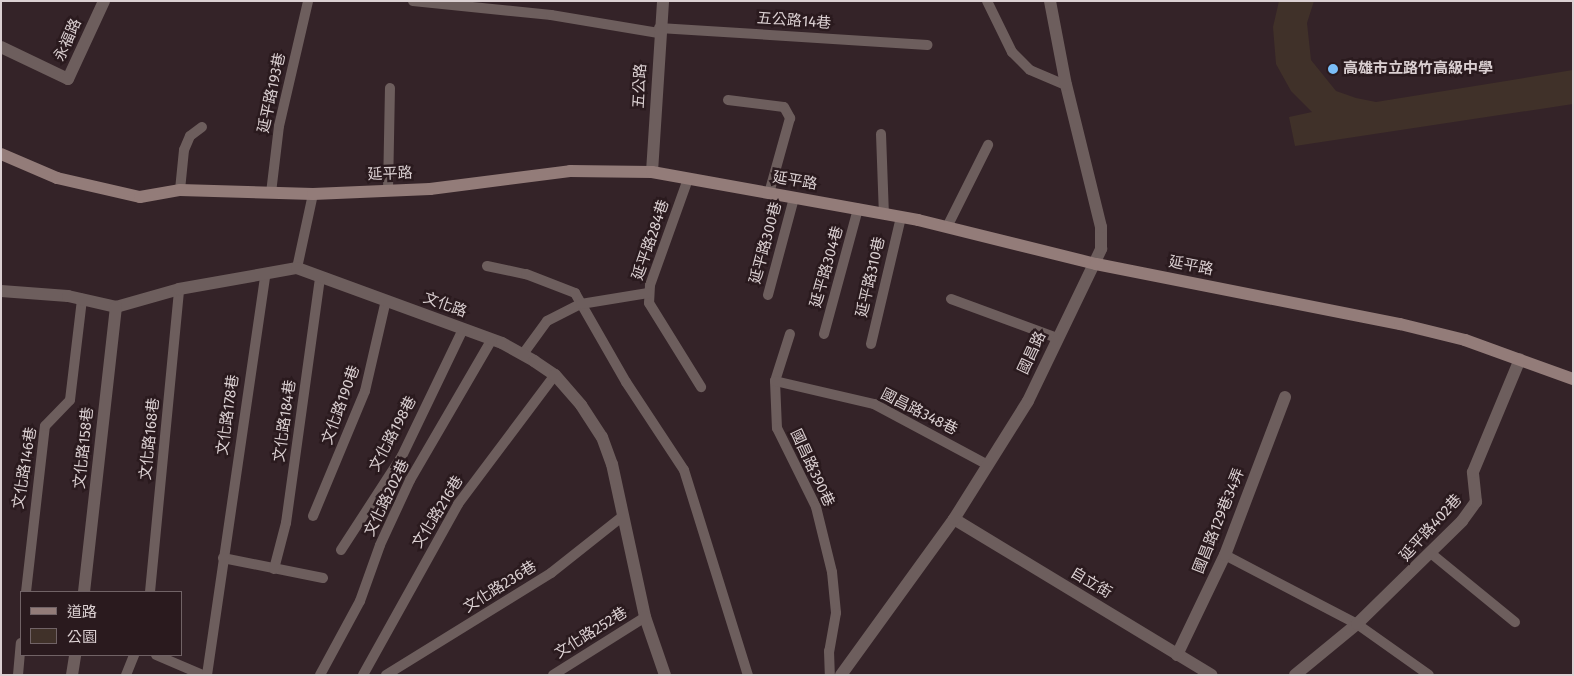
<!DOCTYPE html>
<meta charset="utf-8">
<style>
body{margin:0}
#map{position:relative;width:1574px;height:676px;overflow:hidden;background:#342328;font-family:"Fira Sans","Noto Sans TC",sans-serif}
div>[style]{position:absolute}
.green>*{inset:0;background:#403129}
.lane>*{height:10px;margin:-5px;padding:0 5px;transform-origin:5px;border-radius:5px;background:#6d5e5d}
.street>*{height:12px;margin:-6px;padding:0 6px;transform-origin:6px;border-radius:6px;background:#6d5e5d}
.secondary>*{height:12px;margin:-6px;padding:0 6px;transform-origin:6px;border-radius:6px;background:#937c79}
.dots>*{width:14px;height:14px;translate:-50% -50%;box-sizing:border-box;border:2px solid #2a1a1e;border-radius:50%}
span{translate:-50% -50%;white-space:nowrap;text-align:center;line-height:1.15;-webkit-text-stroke:5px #2a1a1e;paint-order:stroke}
.street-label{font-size:15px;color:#dbd0d2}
.poi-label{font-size:15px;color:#dbd0d2;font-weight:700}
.left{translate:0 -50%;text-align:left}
.frame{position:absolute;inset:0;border:2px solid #dbd0d2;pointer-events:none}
.legend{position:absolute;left:20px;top:591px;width:162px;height:65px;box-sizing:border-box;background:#2a1a1e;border:1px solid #716366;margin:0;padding:6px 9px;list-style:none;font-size:15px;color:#dbd0d2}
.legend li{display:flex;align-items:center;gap:10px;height:25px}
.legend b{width:25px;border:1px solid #716366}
</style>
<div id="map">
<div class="green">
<i style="clip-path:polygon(1279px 1px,1314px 1px,1307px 23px,1311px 60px,1336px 91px,1356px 98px,1376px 102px,1573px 70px,1573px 104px,1295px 146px,1289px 117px,1312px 112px,1291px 91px,1276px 64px,1273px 27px)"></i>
</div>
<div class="lane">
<i style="left:413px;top:1px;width:139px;rotate:5.8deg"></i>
<i style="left:551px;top:15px;width:109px;rotate:9.5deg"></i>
<i style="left:987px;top:1px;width:57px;rotate:63.9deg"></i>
<i style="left:1012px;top:52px;width:25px;rotate:45deg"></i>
<i style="left:1030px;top:70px;width:39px;rotate:23deg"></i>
<i style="left:659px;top:28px;width:269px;rotate:3.6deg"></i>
<i style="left:728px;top:100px;width:56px;rotate:7.1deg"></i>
<i style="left:784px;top:107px;width:13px;rotate:61deg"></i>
<i style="left:790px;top:118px;width:78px;rotate:105.6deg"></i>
<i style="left:881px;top:134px;width:80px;rotate:87.9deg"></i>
<i style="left:688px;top:179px;width:113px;rotate:109.7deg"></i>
<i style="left:650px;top:285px;width:18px;rotate:93deg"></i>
<i style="left:649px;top:303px;width:99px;rotate:58.2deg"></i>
<i style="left:180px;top:190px;width:40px;rotate:-84.3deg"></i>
<i style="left:184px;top:150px;width:15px;rotate:-67deg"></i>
<i style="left:190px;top:136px;width:15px;rotate:-37deg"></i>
<i style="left:388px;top:191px;width:103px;rotate:-88.9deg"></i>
<i style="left:271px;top:193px;width:67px;rotate:-83.2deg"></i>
<i style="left:279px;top:126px;width:128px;rotate:-76.9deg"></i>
<i style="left:947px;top:227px;width:92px;rotate:-63.4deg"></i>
<i style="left:487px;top:266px;width:40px;rotate:12deg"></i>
<i style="left:526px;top:274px;width:53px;rotate:21.2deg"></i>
<i style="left:575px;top:293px;width:103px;rotate:60.2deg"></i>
<i style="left:626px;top:382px;width:105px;rotate:56.6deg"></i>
<i style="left:684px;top:470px;width:215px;rotate:72.7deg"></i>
<i style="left:297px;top:268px;width:76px;rotate:-77.8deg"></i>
<i style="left:768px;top:295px;width:100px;rotate:-75deg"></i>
<i style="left:951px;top:299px;width:113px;rotate:20.2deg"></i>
<i style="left:790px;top:334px;width:49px;rotate:107.7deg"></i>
<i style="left:775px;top:381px;width:47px;rotate:87.6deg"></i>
<i style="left:777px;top:428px;width:88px;rotate:63.7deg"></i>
<i style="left:816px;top:507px;width:67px;rotate:76.2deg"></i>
<i style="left:832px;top:572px;width:41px;rotate:84.4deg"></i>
<i style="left:836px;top:613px;width:39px;rotate:100deg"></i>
<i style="left:829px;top:651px;width:24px;rotate:88deg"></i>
<i style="left:824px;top:334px;width:130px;rotate:-74.8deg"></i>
<i style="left:871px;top:344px;width:130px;rotate:-76.7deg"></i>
<i style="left:523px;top:354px;width:41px;rotate:-54deg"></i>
<i style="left:547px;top:321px;width:38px;rotate:-27deg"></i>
<i style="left:581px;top:304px;width:68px;rotate:-9.3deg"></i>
<i style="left:775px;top:381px;width:102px;rotate:13.1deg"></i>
<i style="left:874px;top:404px;width:129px;rotate:28.2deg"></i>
<i style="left:313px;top:516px;width:135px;rotate:-67.4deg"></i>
<i style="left:365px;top:391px;width:93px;rotate:-77deg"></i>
<i style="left:341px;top:550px;width:112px;rotate:-57deg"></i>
<i style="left:402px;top:456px;width:141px;rotate:-64.3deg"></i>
<i style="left:1225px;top:555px;width:149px;rotate:27.6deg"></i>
<i style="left:1357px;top:624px;width:88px;rotate:35.3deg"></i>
<i style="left:1433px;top:555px;width:106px;rotate:39.3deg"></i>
<i style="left:223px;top:558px;width:102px;rotate:11.3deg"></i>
<i style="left:274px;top:569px;width:48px;rotate:-75.4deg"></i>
<i style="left:286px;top:523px;width:248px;rotate:-82.1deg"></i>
<i style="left:26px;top:592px;width:167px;rotate:-83.5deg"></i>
<i style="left:45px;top:426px;width:36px;rotate:-46deg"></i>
<i style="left:70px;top:400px;width:102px;rotate:-83.2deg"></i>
<i style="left:150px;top:592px;width:304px;rotate:-84.5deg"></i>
<i style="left:156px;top:655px;width:51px;rotate:23.1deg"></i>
<i style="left:18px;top:675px;width:32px;rotate:-85deg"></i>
<i style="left:126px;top:675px;width:22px;rotate:-68deg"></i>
<i style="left:207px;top:675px;width:404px;rotate:-81.7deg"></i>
<i style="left:320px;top:675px;width:84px;rotate:-61.6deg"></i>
<i style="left:360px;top:601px;width:59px;rotate:-70.3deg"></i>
<i style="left:380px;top:545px;width:72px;rotate:-65.2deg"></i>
<i style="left:410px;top:480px;width:163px;rotate:-59.8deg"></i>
<i style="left:363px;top:675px;width:196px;rotate:-60.9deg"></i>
<i style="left:458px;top:504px;width:161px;rotate:-53.1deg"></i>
<i style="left:386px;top:675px;width:194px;rotate:-31.7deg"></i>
<i style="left:551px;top:573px;width:92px;rotate:-38.4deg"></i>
<i style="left:553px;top:675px;width:109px;rotate:-32.2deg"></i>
</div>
<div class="street">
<i style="left:1px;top:47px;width:74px;rotate:25.5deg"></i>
<i style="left:68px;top:79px;width:86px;rotate:-65.2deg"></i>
<i style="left:652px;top:172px;width:171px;rotate:-86.3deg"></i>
<i style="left:1px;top:291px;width:67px;rotate:4.3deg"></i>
<i style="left:68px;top:296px;width:49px;rotate:12.9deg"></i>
<i style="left:116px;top:307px;width:66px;rotate:-15.9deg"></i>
<i style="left:179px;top:289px;width:120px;rotate:-10.1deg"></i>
<i style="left:297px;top:268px;width:218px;rotate:20.1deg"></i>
<i style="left:502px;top:343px;width:37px;rotate:29deg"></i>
<i style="left:534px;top:361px;width:25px;rotate:34deg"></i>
<i style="left:555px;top:375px;width:40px;rotate:49deg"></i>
<i style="left:581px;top:405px;width:38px;rotate:57deg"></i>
<i style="left:602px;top:437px;width:29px;rotate:70deg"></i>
<i style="left:612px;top:464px;width:157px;rotate:77.8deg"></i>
<i style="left:645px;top:617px;width:61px;rotate:71deg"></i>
<i style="left:954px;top:519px;width:301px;rotate:31.2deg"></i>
<i style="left:84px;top:592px;width:287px;rotate:-83.6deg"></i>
<i style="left:1177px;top:655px;width:111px;rotate:-64.4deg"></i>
<i style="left:1225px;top:555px;width:169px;rotate:-69.2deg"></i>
<i style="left:72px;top:675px;width:20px;rotate:-81deg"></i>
<i style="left:841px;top:675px;width:193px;rotate:-54.1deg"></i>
<i style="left:954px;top:519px;width:139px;rotate:-57.9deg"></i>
<i style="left:1028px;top:401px;width:169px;rotate:-64.3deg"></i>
<i style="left:1101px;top:249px;width:22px;rotate:-90deg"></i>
<i style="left:1101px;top:227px;width:146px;rotate:-103.8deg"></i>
<i style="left:1066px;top:85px;width:86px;rotate:-100.8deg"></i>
<i style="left:1295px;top:675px;width:80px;rotate:-39.4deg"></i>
<i style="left:1357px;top:624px;width:147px;rotate:-44.4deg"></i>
<i style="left:1462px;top:521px;width:24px;rotate:-54deg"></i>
<i style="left:1476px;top:502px;width:30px;rotate:-96deg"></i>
<i style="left:1473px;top:472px;width:122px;rotate:-67.4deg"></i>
</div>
<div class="secondary">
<i style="left:1px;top:154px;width:61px;rotate:23.2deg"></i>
<i style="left:57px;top:178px;width:85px;rotate:12.9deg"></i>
<i style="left:140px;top:197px;width:41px;rotate:-9.9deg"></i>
<i style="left:180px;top:190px;width:133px;rotate:1.7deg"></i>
<i style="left:313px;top:194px;width:117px;rotate:-2.4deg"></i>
<i style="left:430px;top:189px;width:141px;rotate:-7.3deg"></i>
<i style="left:570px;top:171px;width:82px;rotate:0.7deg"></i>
<i style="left:652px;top:172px;width:270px;rotate:10.2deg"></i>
<i style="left:918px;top:220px;width:183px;rotate:13.9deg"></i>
<i style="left:1096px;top:264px;width:310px;rotate:11.2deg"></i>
<i style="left:1400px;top:324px;width:67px;rotate:13.8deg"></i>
<i style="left:1465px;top:340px;width:115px;rotate:19.9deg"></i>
</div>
<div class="dots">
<i style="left:1333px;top:69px;background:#7bbef8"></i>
</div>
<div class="street-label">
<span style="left:794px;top:21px;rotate:4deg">五公路14巷</span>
<span style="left:68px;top:40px;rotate:-66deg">永福路</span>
<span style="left:640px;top:86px;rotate:-87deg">五公路</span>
<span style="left:272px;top:93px;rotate:-78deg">延平路193巷</span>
<span style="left:390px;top:174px;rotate:-2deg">延平路</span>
<span style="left:795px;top:181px;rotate:10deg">延平路</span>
<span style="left:651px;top:240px;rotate:-71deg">延平路284巷</span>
<span style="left:766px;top:243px;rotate:-75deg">延平路300巷</span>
<span style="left:1191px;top:266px;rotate:11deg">延平路</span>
<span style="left:827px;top:267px;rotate:-74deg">延平路304巷</span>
<span style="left:871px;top:277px;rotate:-77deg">延平路310巷</span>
<span style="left:445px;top:305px;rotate:20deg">文化路</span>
<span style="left:1032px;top:353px;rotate:-65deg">國昌路</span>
<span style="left:341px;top:405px;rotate:-70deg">文化路190巷</span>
<span style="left:919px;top:412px;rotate:27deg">國昌路348巷</span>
<span style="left:228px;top:415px;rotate:-82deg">文化路178巷</span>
<span style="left:285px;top:421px;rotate:-82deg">文化路184巷</span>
<span style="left:393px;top:434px;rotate:-62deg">文化路198巷</span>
<span style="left:150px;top:439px;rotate:-84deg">文化路168巷</span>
<span style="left:84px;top:448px;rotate:-84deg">文化路158巷</span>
<span style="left:25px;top:468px;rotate:-81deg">文化路146巷</span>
<span style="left:812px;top:468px;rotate:65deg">國昌路390巷</span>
<span style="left:387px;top:498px;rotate:-64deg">文化路202巷</span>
<span style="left:438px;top:512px;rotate:-58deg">文化路216巷</span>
<span style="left:1219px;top:521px;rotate:-68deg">國昌路129巷34弄</span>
<span style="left:1431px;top:528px;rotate:-48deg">延平路402巷</span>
<span style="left:1091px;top:583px;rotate:31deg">自立街</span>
<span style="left:500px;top:587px;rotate:-32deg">文化路236巷</span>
<span style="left:591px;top:633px;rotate:-32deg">文化路252巷</span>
</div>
<div class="poi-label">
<span class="left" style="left:1343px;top:69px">高雄市立路竹高級中學</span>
</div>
<div class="frame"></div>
<ul class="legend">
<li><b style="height:6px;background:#937c79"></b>道路</li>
<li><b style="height:14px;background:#403129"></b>公園</li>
</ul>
</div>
